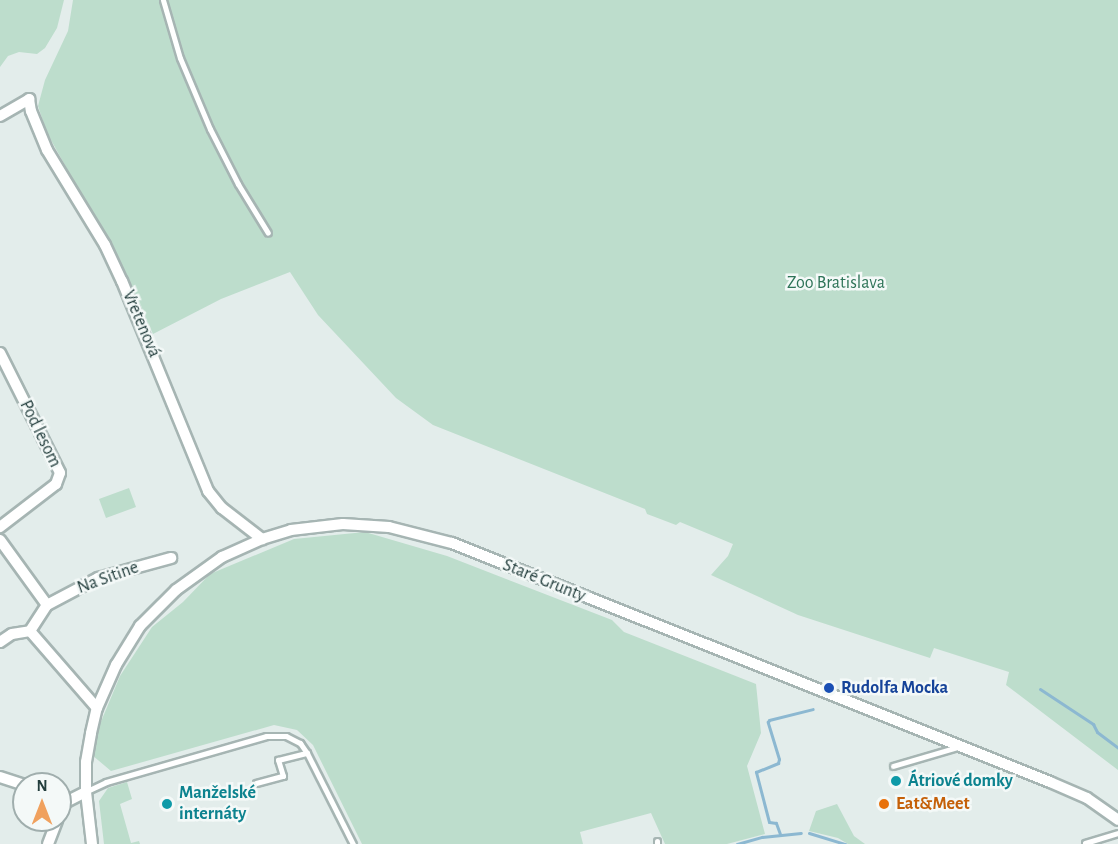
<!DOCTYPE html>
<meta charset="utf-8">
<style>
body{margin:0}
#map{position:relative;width:1118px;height:844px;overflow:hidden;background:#e3edeb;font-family:"Alegreya Sans",sans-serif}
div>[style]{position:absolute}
.green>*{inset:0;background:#bdddcc}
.stream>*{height:3px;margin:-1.5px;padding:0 1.5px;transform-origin:1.5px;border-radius:1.5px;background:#8cb8d1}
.roads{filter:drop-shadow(2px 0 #a6b5b3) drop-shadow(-2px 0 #a6b5b3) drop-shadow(0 2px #a6b5b3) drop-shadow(0 -2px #a6b5b3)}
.lane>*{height:5px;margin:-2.5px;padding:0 2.5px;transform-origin:2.5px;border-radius:2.5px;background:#fff}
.street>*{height:10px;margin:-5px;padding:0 5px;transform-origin:5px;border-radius:5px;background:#fff}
.dots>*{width:16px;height:16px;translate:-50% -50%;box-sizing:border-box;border:3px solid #f4f9f8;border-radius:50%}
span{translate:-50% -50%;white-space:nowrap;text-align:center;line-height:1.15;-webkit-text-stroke:5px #f4f9f8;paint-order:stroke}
.park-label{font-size:18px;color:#2e7458}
.street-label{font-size:18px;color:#233e3d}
.transit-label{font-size:18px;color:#164399;font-weight:700}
.left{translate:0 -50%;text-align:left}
.culture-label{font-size:18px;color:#0d838f;font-weight:700}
.food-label{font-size:18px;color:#c56008;font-weight:700}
.north{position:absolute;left:12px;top:772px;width:60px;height:60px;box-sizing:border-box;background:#f4f9f8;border:2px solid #a0aead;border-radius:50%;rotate:0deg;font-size:16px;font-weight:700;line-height:24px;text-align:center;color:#233e3d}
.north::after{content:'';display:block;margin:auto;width:21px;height:27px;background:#f0a15e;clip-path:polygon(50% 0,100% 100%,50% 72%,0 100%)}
</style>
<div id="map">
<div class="green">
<i style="clip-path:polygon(0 0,64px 0,57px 28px,45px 48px,37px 54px,19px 52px,8px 56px,0 67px)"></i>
<i style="clip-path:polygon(73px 0,1118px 0,1118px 770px,1006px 685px,1009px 672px,934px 648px,930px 658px,798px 615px,711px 575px,728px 556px,733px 544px,680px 522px,676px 525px,655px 517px,647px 514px,645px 509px,433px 425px,396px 398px,318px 315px,290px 272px,221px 299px,153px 334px,123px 269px,47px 133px,38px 106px,45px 80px,68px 31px)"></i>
<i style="clip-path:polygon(129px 488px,136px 507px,106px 518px,99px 499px)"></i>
<i style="clip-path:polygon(365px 532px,447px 556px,612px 620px,624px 632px,756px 684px,761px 733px,747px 766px,765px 834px,727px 844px,665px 844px,651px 813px,580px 832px,583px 844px,362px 844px,313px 745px,297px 730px,274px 725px,111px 771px,92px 755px,95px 736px,120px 676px,152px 627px,183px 602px,210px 574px,294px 539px)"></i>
<i style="clip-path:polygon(127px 782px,132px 799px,120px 804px,131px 843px,139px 841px,140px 844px,104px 844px,99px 801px,108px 788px)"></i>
<i style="clip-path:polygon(837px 804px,854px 836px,865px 844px,848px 844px,838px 838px,809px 831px,816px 811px)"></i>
</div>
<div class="stream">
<i style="left:1040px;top:689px;width:64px;rotate:33.4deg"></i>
<i style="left:1093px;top:724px;width:9px;rotate:63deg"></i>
<i style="left:1097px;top:732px;width:26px;rotate:37deg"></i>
<i style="left:809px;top:833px;width:38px;rotate:17deg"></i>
<i style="left:780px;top:834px;width:12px;rotate:-110deg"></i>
<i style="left:776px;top:823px;width:7px;rotate:-172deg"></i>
<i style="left:769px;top:822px;width:52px;rotate:-104.6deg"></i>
<i style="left:756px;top:772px;width:24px;rotate:-22deg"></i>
<i style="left:778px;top:763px;width:4px;rotate:-76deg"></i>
<i style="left:779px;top:759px;width:39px;rotate:-107deg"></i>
<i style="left:768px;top:722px;width:2px;rotate:-63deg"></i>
<i style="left:769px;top:720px;width:45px;rotate:-14deg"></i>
<i style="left:737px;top:844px;width:26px;rotate:-16deg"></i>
<i style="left:762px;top:837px;width:39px;rotate:-6deg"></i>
</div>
<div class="roads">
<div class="lane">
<i style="left:163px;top:0;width:60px;rotate:73.7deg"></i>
<i style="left:180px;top:58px;width:77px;rotate:67.1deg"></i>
<i style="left:210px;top:129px;width:62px;rotate:63deg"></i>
<i style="left:238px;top:184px;width:57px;rotate:58.5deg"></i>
<i style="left:893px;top:766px;width:68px;rotate:-16.3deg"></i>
<i style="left:256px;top:783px;width:28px;rotate:-15deg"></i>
<i style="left:283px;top:776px;width:17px;rotate:-107deg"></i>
<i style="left:278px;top:760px;width:30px;rotate:-14deg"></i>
<i style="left:87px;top:791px;width:21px;rotate:-25deg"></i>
<i style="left:106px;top:782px;width:166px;rotate:-16deg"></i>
<i style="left:266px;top:736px;width:20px"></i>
<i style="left:286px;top:736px;width:16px;rotate:27deg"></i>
<i style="left:300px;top:743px;width:12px;rotate:55deg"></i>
<i style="left:307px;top:753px;width:102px;rotate:63.2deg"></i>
<i style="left:657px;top:841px;width:3px;rotate:90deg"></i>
<i style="left:1085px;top:843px;width:34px;rotate:-17deg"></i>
</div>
<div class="street">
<i style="left:0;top:116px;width:34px;rotate:-30deg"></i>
<i style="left:29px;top:99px;width:12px;rotate:81deg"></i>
<i style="left:31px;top:111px;width:42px;rotate:67.7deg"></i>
<i style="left:47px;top:150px;width:111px;rotate:58.6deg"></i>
<i style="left:105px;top:245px;width:40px;rotate:65deg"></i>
<i style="left:122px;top:281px;width:227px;rotate:67.7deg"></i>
<i style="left:208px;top:491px;width:22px;rotate:51deg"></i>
<i style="left:222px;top:508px;width:51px;rotate:37.8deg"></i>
<i style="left:0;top:353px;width:134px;rotate:63.4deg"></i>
<i style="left:60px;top:473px;width:12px;rotate:110deg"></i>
<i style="left:56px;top:484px;width:71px;rotate:142.5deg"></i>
<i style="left:0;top:540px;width:80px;rotate:54.1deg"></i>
<i style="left:30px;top:631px;width:102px;rotate:49deg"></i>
<i style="left:0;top:642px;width:14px;rotate:-34deg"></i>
<i style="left:12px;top:634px;width:18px;rotate:-9deg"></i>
<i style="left:30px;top:631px;width:31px;rotate:-57deg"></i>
<i style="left:47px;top:605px;width:58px;rotate:-27.9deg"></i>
<i style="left:98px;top:578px;width:76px;rotate:-15.3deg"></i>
<i style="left:0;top:777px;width:25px;rotate:18deg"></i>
<i style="left:60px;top:805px;width:29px;rotate:-27deg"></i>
<i style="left:48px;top:844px;width:26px;rotate:-69deg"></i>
<i style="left:92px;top:844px;width:52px;rotate:-96.6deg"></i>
<i style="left:86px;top:792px;width:30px;rotate:-90deg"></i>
<i style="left:86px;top:762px;width:29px;rotate:-80deg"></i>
<i style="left:91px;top:733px;width:26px;rotate:-77deg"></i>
<i style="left:97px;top:708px;width:47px;rotate:-66.2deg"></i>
<i style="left:116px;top:665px;width:46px;rotate:-58.4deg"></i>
<i style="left:140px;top:626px;width:51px;rotate:-45deg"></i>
<i style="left:176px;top:590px;width:57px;rotate:-35.7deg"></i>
<i style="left:222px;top:557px;width:44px;rotate:-24.2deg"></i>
<i style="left:262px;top:539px;width:30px;rotate:-17deg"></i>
<i style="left:291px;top:530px;width:52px;rotate:-6.6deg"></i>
<i style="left:343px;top:524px;width:46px;rotate:3.7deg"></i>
<i style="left:389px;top:527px;width:65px;rotate:14.3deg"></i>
<i style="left:452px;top:543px;width:644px;rotate:21.78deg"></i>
<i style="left:1050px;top:782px;width:40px;rotate:23.4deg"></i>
<i style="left:1087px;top:798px;width:38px;rotate:35deg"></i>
</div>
</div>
<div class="dots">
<i style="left:829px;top:688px;background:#1a4fb4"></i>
<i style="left:896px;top:781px;background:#0f9aa8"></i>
<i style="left:167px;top:804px;background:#0f9aa8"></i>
<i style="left:884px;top:804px;background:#e8710a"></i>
</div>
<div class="park-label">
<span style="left:836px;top:283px">Zoo Bratislava</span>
</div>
<div class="street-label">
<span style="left:141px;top:324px;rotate:67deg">Vretenová</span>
<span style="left:40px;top:434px;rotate:64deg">Pod lesom</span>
<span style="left:108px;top:578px;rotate:-20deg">Na Sitine</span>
<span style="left:544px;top:581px;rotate:22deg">Staré Grunty</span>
</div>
<div class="transit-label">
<span class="left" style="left:841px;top:688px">Rudolfa Mocka</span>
</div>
<div class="culture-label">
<span class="left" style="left:908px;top:781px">Átriové domky</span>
<span class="left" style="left:179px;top:804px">Manželské<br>internáty</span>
</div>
<div class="food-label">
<span class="left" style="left:896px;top:804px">Eat&amp;Meet</span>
</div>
<div class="north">N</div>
</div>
